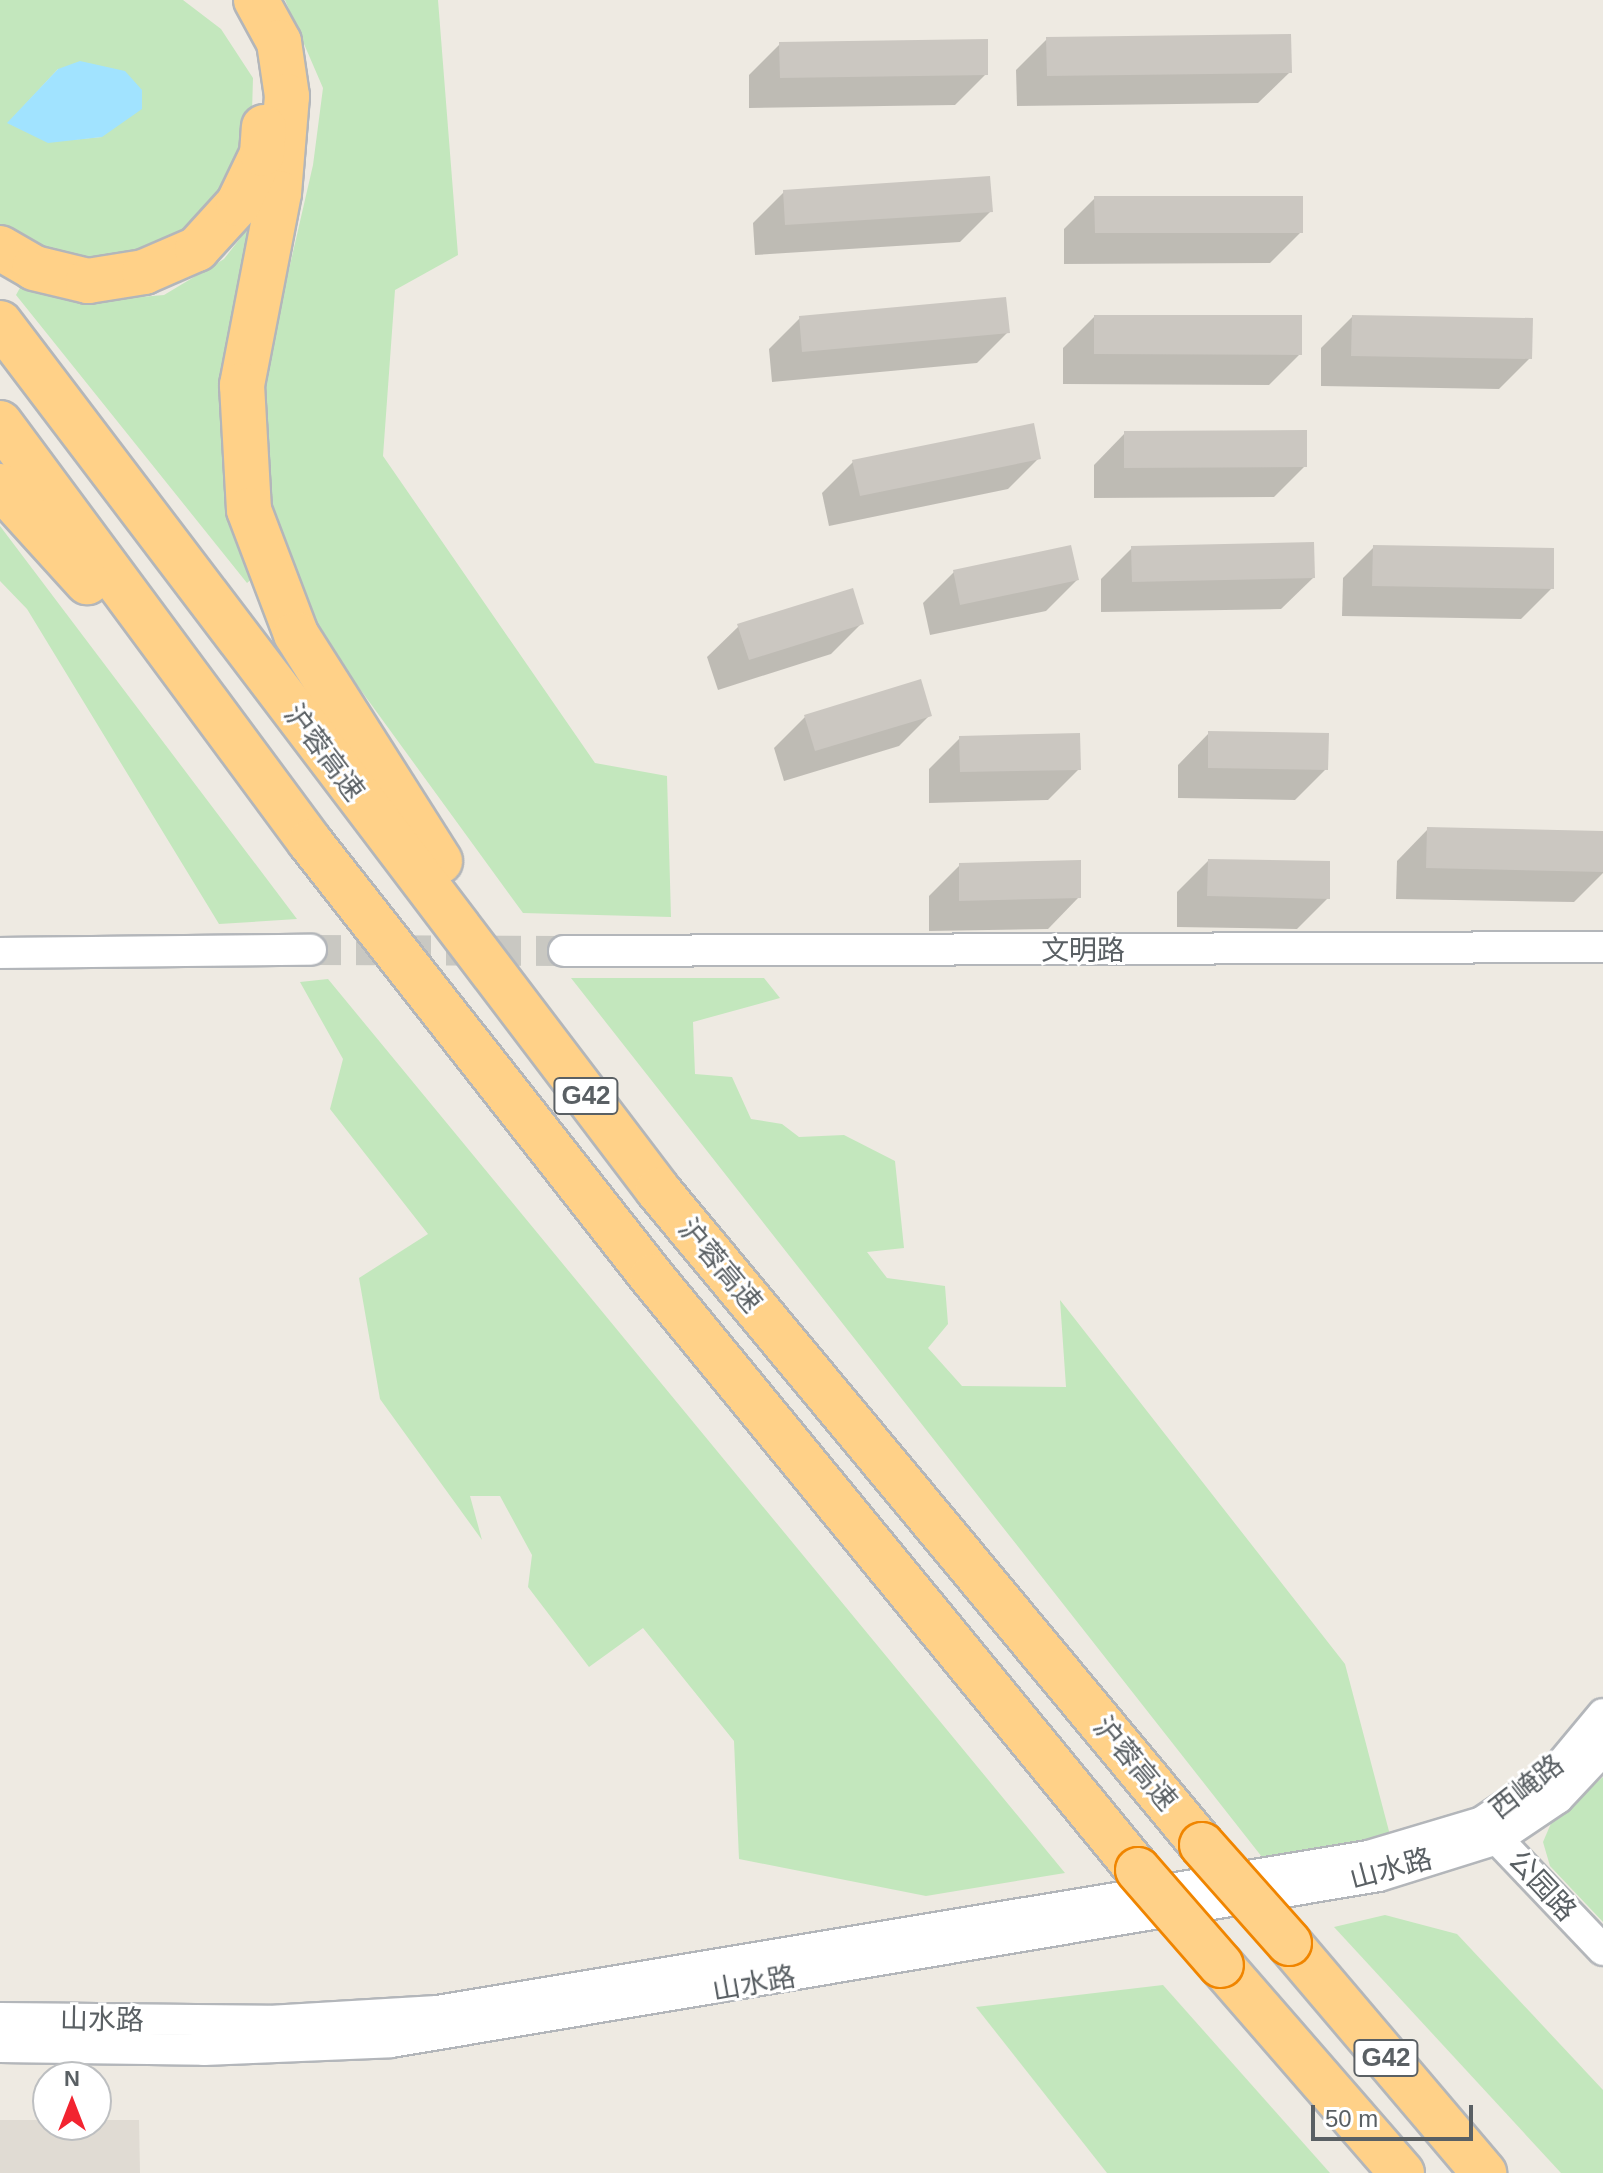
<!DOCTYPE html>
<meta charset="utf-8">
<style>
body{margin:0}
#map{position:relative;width:1603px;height:2173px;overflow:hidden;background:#eeeae2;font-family:Helvetica,"Noto Sans SC",sans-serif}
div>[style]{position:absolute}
.education>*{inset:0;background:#e0dbd3}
.green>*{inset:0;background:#c3e7bd}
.water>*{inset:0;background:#a1e3ff}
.shadow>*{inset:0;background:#0003}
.building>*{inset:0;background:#cbc7c1}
.minor-tunnel>*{height:30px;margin-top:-15px;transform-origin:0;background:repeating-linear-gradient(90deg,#c9c8c2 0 30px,transparent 0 45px)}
.roads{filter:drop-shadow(2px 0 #b3b6ba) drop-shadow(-2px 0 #b3b6ba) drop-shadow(0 2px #b3b6ba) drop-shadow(0 -2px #b3b6ba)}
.minor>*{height:30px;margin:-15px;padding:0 15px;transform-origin:15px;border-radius:15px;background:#fff}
.highway>*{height:44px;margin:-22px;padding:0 22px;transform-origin:22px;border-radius:22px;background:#ffd188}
.bridges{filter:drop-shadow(2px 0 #f08500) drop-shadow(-2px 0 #f08500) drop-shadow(0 2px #f08500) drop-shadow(0 -2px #f08500)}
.highway-bridge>*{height:44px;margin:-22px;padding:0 22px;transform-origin:22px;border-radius:22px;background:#ffd188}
span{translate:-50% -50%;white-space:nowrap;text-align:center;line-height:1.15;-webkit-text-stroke:6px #fff;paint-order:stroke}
.shield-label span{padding:2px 6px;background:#fff;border:2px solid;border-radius:6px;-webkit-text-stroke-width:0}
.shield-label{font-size:26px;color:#5a6064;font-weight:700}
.street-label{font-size:28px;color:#5a6064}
.north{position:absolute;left:32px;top:2061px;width:80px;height:80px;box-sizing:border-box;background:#fff;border:2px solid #bdbfc1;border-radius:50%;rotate:0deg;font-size:22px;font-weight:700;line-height:32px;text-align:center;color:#5a6064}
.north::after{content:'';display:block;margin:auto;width:28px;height:36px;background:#f22430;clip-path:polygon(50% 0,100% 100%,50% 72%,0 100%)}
.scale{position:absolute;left:1311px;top:2105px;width:162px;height:36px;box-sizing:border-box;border:4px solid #5a6064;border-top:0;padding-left:10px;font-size:24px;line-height:28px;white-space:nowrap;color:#5a6064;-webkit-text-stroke:6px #fff;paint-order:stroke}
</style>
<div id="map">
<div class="education">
<i style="clip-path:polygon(0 2120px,139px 2120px,140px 2173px,0 2173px)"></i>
</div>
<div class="green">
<i style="clip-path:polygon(evenodd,0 0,183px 0,221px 29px,253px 78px,251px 146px,188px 237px,130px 259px,68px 266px,0 227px,0 0,58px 69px,102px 137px,48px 142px,8px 123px,58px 69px)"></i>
<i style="clip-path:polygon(285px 0,438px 0,458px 255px,395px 290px,383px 456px,595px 763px,667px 776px,671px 917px,523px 913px,333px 652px,280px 551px,255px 417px,313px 165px,323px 88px)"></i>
<i style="clip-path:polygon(260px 213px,223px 388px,225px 488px,254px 577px,247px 583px,16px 295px,21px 286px,105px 300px,164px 295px,224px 259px)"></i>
<i style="clip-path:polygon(0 526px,297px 919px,219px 924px,27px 609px,0 581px)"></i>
<i style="clip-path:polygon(571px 978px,764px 978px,780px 998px,693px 1022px,695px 1074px,732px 1077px,751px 1119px,782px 1124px,799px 1137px,844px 1135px,895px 1161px,904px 1248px,867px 1252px,887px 1278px,945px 1286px,948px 1324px,928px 1348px,962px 1386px,1066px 1387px,1060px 1300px,1345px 1664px,1390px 1835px,1262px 1857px)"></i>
<i style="clip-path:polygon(328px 979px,1065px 1873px,926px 1896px,739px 1859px,734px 1741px,643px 1628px,589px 1667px,528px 1587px,532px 1555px,500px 1496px,470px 1496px,482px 1540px,380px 1399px,359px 1278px,428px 1234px,330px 1109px,343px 1059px,300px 982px)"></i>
<i style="clip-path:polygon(1603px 1777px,1603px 1922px,1550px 1866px,1543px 1842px,1552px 1821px)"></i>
<i style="clip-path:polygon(1385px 1915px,1457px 1934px,1603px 2090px,1603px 2173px,1561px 2173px,1334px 1927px)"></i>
<i style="clip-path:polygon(1163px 1985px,1330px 2173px,1107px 2173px,976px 2007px)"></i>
</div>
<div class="water">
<i style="clip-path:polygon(80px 61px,125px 71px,142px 90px,142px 109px,102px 137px,48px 143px,7px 123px,58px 69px)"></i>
</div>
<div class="shadow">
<i style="clip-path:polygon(1047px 39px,1290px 72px,1258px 103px,1017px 106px,1016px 70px)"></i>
<i style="clip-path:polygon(780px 44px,986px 74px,955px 105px,749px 108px,749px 75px)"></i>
<i style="clip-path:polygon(784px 192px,991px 211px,960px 242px,755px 255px,753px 223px)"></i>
<i style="clip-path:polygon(1095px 198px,1301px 232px,1270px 263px,1064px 264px,1064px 229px)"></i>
<i style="clip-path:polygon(1094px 317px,1300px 354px,1269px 385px,1063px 384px,1063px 348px)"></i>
<i style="clip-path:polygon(1352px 317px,1530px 358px,1499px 389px,1321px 386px,1321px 348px)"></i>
<i style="clip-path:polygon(800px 318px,1008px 332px,977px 363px,772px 382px,769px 349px)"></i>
<i style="clip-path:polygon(1125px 433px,1305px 466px,1274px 497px,1094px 498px,1094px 465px)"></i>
<i style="clip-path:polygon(1039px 458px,1008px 489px,829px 526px,822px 493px,853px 462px)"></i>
<i style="clip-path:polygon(1374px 547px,1552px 588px,1521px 619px,1342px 616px,1343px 578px)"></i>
<i style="clip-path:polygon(1132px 548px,1313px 578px,1281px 609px,1101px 612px,1101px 579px)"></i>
<i style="clip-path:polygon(954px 572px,1077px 580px,1046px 611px,930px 635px,923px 603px)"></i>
<i style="clip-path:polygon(862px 623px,831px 654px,718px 690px,707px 657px,739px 626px)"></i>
<i style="clip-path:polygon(930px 715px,899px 746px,784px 781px,774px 748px,805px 717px)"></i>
<i style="clip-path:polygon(1209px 733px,1326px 769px,1295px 800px,1178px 798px,1178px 765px)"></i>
<i style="clip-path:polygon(960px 738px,1079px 769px,1048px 800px,929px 803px,929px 769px)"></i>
<i style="clip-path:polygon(1428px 829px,1603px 833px,1603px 873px,1574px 902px,1396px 899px,1397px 861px)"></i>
<i style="clip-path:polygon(1208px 861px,1328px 898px,1297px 929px,1177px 927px,1177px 892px)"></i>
<i style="clip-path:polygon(960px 865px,1079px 897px,1048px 929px,929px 931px,929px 896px)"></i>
</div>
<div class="building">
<i style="clip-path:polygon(1291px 34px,1292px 73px,1047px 76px,1046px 37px)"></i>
<i style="clip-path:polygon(988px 39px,988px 75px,780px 78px,779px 42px)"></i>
<i style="clip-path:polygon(990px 176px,993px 212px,785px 225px,783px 190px)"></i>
<i style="clip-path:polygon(1094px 196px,1303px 196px,1303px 233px,1095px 233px)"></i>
<i style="clip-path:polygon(1006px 297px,1010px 333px,802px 352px,799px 316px)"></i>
<i style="clip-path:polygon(1094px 315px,1302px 315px,1302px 355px,1094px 354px)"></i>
<i style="clip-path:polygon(1352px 315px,1533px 318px,1532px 359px,1351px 356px)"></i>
<i style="clip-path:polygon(1034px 423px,1041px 459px,860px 496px,852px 460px)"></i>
<i style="clip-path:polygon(1307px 430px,1307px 467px,1124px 468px,1124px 431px)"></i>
<i style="clip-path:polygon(1314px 542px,1315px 578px,1132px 582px,1131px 546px)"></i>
<i style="clip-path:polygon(1071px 545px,1079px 580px,960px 605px,953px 570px)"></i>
<i style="clip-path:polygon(1373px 545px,1554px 548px,1554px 589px,1372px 586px)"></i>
<i style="clip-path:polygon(853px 588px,864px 624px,749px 660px,737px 624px)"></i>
<i style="clip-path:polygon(921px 679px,932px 716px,815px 751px,804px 715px)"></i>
<i style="clip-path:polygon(1208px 731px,1329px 733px,1328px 770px,1208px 768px)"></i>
<i style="clip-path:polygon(1080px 733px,1081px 770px,960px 772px,959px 736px)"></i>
<i style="clip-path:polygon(1427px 827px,1603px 831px,1603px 872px,1426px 868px)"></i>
<i style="clip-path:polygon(1208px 859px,1330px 861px,1330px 899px,1207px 896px)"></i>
<i style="clip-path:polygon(1081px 860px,1081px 898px,959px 901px,959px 863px)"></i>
</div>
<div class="minor-tunnel">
<i style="left:311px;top:950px;width:253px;rotate:0.2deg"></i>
</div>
<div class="roads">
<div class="minor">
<i style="left:564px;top:951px;width:1039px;rotate:-0.22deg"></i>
<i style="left:0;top:953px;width:311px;rotate:-0.6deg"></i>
<i style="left:1483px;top:1824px;width:174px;rotate:46.4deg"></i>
<i style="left:0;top:2018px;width:269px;rotate:0.6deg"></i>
<i style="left:269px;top:2021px;width:168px;rotate:-3.4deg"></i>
<i style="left:437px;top:2011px;width:944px;rotate:-9.45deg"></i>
<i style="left:1368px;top:1856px;width:119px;rotate:-16.6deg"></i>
<i style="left:1482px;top:1822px;width:86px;rotate:-34.1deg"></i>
<i style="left:1553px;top:1774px;width:78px;rotate:-50.2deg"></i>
<i style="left:0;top:2047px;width:204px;rotate:0.8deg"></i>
<i style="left:204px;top:2050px;width:187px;rotate:-2.4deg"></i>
<i style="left:391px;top:2042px;width:1002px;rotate:-9.54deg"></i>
<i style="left:1379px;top:1876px;width:124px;rotate:-17.4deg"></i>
<i style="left:1497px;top:1839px;width:73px;rotate:-33.9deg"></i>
<i style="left:1558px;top:1798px;width:66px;rotate:-46.8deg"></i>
</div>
<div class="highway">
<i style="left:256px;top:0;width:48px;rotate:61.3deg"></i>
<i style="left:279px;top:42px;width:55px;rotate:81.6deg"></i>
<i style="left:287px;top:96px;width:97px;rotate:94.7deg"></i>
<i style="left:279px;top:193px;width:196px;rotate:100.9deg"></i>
<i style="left:242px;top:385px;width:125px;rotate:86.8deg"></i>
<i style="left:249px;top:510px;width:133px;rotate:69.2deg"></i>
<i style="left:296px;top:634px;width:269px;rotate:57.6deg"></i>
<i style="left:0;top:248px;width:39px;rotate:30deg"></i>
<i style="left:34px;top:268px;width:56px;rotate:13.5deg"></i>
<i style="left:88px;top:281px;width:57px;rotate:-9.1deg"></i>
<i style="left:144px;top:272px;width:58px;rotate:-23.5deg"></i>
<i style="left:197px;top:249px;width:61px;rotate:-47.7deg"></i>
<i style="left:238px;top:204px;width:55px;rotate:-64.4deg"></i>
<i style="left:262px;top:154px;width:27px;rotate:-86deg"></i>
<i style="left:0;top:323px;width:1088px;rotate:52.8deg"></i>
<i style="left:658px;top:1190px;width:851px;rotate:50.29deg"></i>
<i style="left:0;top:423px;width:521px;rotate:53.5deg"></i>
<i style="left:310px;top:842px;width:553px;rotate:51.83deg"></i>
<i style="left:652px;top:1277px;width:767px;rotate:50.66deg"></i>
<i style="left:0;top:486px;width:130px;rotate:47.8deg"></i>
<i style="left:1289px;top:1943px;width:302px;rotate:49.7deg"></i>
<i style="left:1221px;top:1965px;width:276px;rotate:49deg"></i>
</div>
</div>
<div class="bridges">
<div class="highway-bridge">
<i style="left:1202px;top:1845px;width:131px;rotate:48.4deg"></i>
<i style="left:1138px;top:1870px;width:126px;rotate:48.9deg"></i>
</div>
</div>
<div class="shield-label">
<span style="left:586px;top:1096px">G42</span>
<span style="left:1386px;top:2058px">G42</span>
</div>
<div class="street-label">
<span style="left:324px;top:753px;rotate:53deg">沪蓉高速</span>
<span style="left:1083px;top:951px">文明路</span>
<span style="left:720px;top:1266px;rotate:50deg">沪蓉高速</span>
<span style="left:1135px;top:1764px;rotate:50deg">沪蓉高速</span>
<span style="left:1527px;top:1787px;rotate:-38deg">西崦路</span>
<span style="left:1391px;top:1869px;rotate:-15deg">山水路</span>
<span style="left:1542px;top:1886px;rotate:47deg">公园路</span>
<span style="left:754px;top:1984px;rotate:-10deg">山水路</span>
<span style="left:102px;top:2020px;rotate:1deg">山水路</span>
</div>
<div class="north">N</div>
<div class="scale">50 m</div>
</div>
